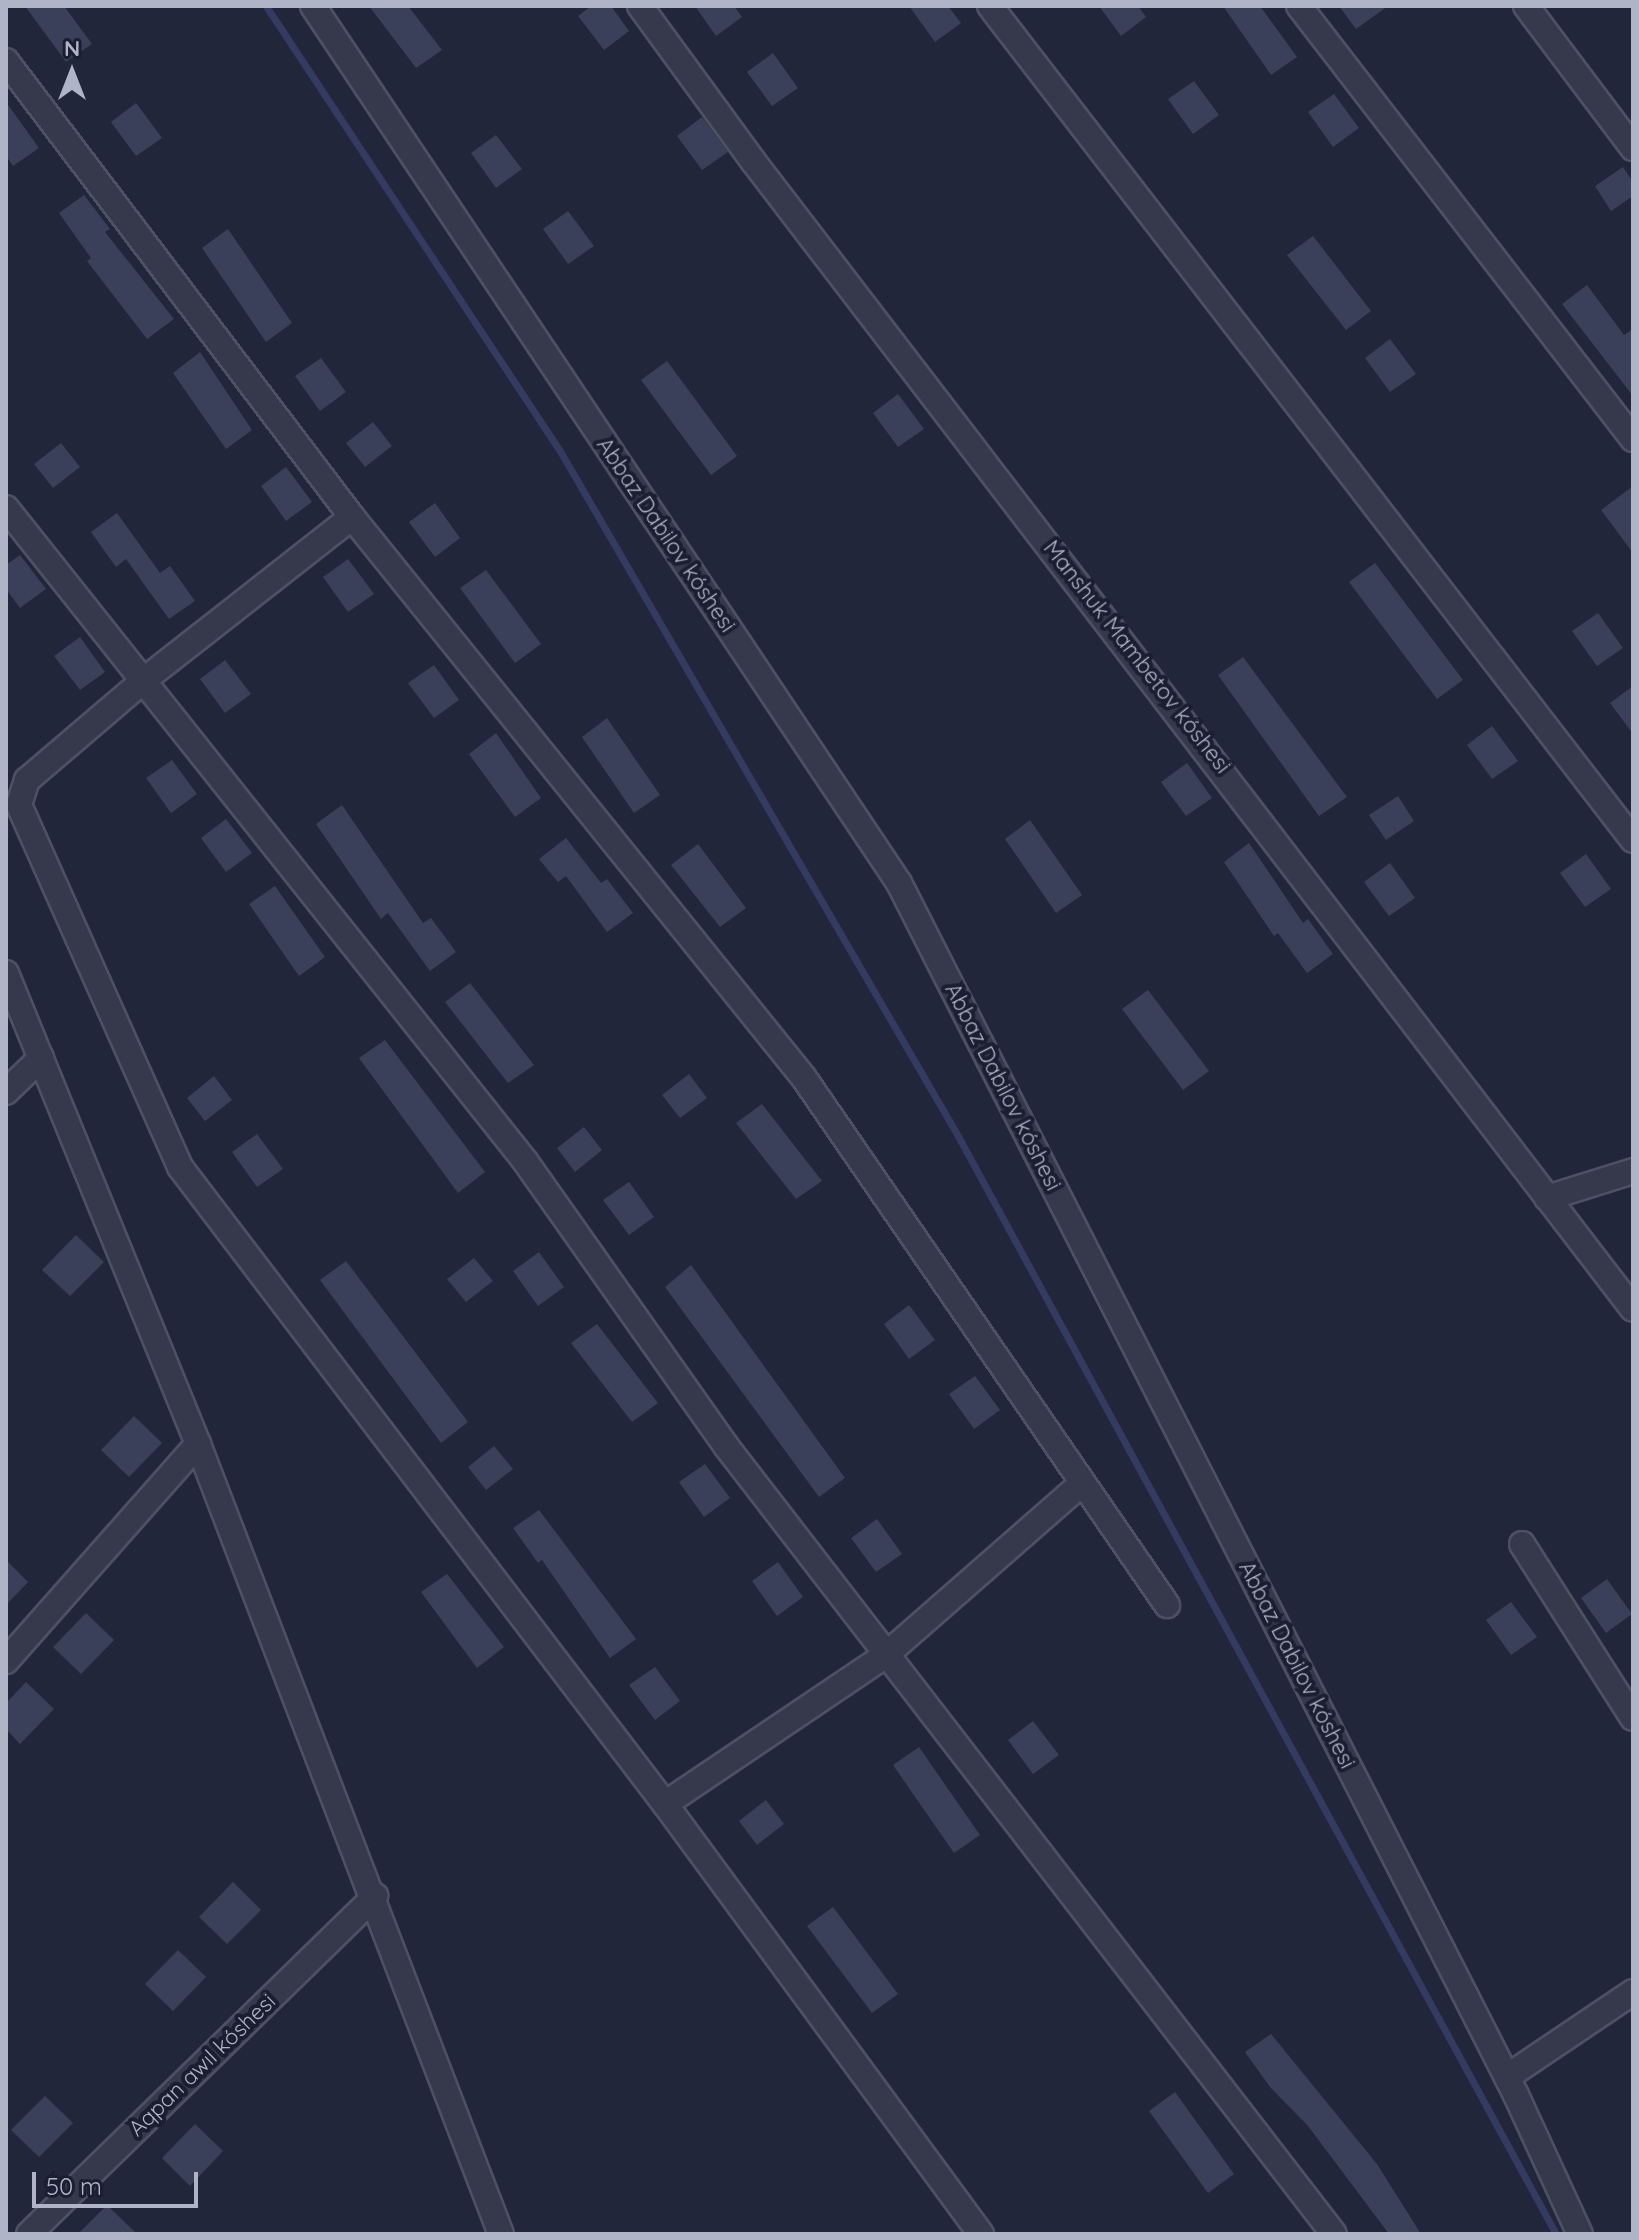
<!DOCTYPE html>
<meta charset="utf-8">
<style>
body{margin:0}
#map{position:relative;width:1639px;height:2240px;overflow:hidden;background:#21263b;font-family:Quicksand,sans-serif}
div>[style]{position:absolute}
.stream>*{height:7px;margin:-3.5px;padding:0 3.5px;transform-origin:3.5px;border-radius:3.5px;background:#333b61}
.building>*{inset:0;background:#3a4059}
.roads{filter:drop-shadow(2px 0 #4d5163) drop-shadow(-2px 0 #4d5163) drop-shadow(0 2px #4d5163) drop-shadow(0 -2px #4d5163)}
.street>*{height:24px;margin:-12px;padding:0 12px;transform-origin:12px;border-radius:12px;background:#35394b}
span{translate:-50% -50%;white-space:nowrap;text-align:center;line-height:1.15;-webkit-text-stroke:8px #1a1e30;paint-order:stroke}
.street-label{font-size:22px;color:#b0b4c7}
.frame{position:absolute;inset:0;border:8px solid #b0b4c7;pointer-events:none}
.north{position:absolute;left:32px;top:32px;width:80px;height:80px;-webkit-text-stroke:6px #1a1e30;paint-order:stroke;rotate:0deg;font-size:22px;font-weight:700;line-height:32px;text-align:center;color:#b0b4c7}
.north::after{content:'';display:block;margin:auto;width:28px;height:36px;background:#b0b4c7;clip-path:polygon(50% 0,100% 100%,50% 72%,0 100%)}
.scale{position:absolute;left:32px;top:2172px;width:166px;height:36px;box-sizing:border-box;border:4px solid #b0b4c7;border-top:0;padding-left:10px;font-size:24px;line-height:28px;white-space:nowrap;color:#b0b4c7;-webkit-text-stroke:6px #1a1e30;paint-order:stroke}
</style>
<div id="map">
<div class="stream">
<i style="left:266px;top:6px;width:533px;rotate:56.55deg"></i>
<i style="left:560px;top:451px;width:792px;rotate:59.84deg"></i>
<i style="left:958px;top:1136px;width:1250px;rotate:61.43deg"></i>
</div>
<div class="building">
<i style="clip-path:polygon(25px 6px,64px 6px,92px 44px,66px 62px)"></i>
<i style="clip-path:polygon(369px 6px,408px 6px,442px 50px,416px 68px)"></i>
<i style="clip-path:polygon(591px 6px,611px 6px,629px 31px,604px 50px,578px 16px)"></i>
<i style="clip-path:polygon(695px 6px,734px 6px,742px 17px,716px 36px)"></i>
<i style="clip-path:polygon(909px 6px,948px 6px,961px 23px,935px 42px)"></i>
<i style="clip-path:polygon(1099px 6px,1138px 6px,1146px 17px,1121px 36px)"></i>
<i style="clip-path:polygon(1223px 6px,1260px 6px,1297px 57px,1271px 75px)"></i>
<i style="clip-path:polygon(1339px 6px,1388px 6px,1356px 29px)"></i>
<i style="clip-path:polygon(773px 53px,798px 88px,772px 106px,747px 72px)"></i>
<i style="clip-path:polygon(1194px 81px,1219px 115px,1193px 134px,1168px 99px)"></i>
<i style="clip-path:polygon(1334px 94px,1359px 128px,1333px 147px,1308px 112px)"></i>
<i style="clip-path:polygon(6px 102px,39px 148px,13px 166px,6px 156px)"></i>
<i style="clip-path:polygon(136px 103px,162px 138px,136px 156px,111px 122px)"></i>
<i style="clip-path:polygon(702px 117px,728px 152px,702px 170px,677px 136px)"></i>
<i style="clip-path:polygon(496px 135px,522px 169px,496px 188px,471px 153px)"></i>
<i style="clip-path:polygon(1623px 167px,1633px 182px,1633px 196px,1611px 211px,1595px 186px)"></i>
<i style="clip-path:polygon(84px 195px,110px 229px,105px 232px,174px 319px,147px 339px,87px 261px,91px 258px,59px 213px)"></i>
<i style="clip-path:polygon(568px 211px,594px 246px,568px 264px,543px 229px)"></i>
<i style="clip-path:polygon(228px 229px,292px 323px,266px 342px,202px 248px)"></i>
<i style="clip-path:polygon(1313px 236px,1371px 311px,1346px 330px,1287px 255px)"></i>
<i style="clip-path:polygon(1587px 285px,1624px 335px,1633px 329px,1633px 396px,1562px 304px)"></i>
<i style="clip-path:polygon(1390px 339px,1416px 374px,1390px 392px,1365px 358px)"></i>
<i style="clip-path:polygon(200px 352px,252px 430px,226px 449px,173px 373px)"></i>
<i style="clip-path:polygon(321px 358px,346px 392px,320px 411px,295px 376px)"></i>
<i style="clip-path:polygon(667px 361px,737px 456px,711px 475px,641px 380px)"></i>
<i style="clip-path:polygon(898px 394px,924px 429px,898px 447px,873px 413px)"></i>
<i style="clip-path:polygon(373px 422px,392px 446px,365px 467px,346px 443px)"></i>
<i style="clip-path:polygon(61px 443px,80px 467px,53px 488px,34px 464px)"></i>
<i style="clip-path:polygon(286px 467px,312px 502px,286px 521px,261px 486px)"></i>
<i style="clip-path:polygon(1633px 486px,1633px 553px,1601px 510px)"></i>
<i style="clip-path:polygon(435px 503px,460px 538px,435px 557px,409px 522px)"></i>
<i style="clip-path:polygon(117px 513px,160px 573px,170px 566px,195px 601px,169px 619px,126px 559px,116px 567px,91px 532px)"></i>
<i style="clip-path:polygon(20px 555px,46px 589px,20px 608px,6px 589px,6px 565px)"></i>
<i style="clip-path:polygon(348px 559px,374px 594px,348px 612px,323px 577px)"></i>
<i style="clip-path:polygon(1375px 563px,1463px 680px,1437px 699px,1349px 582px)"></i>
<i style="clip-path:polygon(486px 570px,541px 644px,515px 663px,460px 588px)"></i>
<i style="clip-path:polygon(1598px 613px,1623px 648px,1597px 666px,1572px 631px)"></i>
<i style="clip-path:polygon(80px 637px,105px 672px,80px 690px,54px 656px)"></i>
<i style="clip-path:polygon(1243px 657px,1347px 797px,1319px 816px,1218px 675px)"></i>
<i style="clip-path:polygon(225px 660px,251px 694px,225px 713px,200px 679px)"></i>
<i style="clip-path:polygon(434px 665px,459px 700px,434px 718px,408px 683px)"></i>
<i style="clip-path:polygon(1633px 686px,1633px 734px,1610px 703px)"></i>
<i style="clip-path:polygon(607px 718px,660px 795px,634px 813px,582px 737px)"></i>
<i style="clip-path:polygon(1492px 726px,1518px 761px,1492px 779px,1467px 745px)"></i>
<i style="clip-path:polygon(496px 733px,541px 798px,515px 817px,469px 754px)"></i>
<i style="clip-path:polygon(172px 760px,197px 794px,171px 813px,146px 778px)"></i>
<i style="clip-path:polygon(1187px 763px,1212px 798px,1186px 816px,1161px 782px)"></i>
<i style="clip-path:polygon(1398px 796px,1414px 821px,1386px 840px,1369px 815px)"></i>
<i style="clip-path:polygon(342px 805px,423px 923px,431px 918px,456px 952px,430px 971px,388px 913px,381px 919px,316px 824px)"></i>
<i style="clip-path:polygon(226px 819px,252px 853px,226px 872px,201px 838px)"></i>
<i style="clip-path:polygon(1030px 820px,1082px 895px,1056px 913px,1005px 839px)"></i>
<i style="clip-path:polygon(566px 838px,601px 883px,607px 879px,633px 913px,607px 932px,566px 876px,558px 882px,539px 859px)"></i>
<i style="clip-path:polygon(1249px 843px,1303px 923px,1308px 919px,1333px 954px,1307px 973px,1278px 933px,1274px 936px,1224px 862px)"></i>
<i style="clip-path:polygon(698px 844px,746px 908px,720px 927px,671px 865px)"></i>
<i style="clip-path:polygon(1586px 854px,1611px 889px,1585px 907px,1560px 873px)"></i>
<i style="clip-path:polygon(1390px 863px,1415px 898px,1389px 916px,1364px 882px)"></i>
<i style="clip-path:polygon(275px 886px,325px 957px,299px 976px,249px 904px)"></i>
<i style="clip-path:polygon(470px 983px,534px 1065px,508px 1083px,445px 1002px)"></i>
<i style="clip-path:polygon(1148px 990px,1209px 1071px,1183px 1090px,1122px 1009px)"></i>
<i style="clip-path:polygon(385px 1040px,485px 1172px,458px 1193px,359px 1058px)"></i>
<i style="clip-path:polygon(689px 1074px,707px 1098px,680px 1118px,662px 1095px)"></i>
<i style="clip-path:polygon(214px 1076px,232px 1100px,205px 1121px,187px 1098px)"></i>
<i style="clip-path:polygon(762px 1104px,822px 1181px,796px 1199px,736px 1123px)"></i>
<i style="clip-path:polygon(584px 1127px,602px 1150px,575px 1172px,557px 1148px)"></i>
<i style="clip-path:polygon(257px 1134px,283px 1169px,257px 1187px,232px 1152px)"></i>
<i style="clip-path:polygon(629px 1182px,654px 1217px,629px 1235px,603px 1200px)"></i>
<i style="clip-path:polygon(76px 1235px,104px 1262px,70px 1296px,42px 1270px)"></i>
<i style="clip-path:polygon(539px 1252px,564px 1287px,538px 1306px,513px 1271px)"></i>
<i style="clip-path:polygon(474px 1258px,493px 1281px,466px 1302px,447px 1279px)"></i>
<i style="clip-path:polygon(346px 1261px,468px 1422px,441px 1443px,320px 1280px)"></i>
<i style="clip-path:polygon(691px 1265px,845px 1478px,819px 1497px,665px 1287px)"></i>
<i style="clip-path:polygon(909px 1305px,935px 1340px,909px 1359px,884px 1324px)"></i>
<i style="clip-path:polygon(597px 1324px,658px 1403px,632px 1422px,571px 1343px)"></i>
<i style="clip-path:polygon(975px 1376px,1000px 1410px,974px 1429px,949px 1394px)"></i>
<i style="clip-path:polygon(134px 1416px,162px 1443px,129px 1477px,101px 1450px)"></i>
<i style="clip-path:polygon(494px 1446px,513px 1469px,486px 1490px,468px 1467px)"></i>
<i style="clip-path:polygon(705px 1464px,730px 1498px,704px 1517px,679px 1482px)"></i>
<i style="clip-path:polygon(539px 1510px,636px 1639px,610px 1658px,542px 1560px,538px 1563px,513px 1528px)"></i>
<i style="clip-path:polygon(877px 1519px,902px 1554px,876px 1572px,851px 1538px)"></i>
<i style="clip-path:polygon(6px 1560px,28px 1582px,6px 1605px)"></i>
<i style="clip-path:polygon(778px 1562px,803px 1597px,777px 1616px,752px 1581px)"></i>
<i style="clip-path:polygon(447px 1574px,504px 1647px,477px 1668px,421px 1592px)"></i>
<i style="clip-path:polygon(1607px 1579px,1632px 1614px,1606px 1633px,1581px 1598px)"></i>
<i style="clip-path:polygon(1511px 1602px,1537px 1637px,1511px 1655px,1486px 1620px)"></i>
<i style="clip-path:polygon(86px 1613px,114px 1640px,81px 1674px,53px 1647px)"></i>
<i style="clip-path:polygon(655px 1667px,680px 1701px,655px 1720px,629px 1685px)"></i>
<i style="clip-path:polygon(26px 1682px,54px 1709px,20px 1744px,6px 1729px,6px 1703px)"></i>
<i style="clip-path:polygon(1033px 1721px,1059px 1755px,1033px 1774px,1008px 1740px)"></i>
<i style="clip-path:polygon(919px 1747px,980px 1835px,954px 1853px,893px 1765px)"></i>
<i style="clip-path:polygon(766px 1800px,784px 1824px,757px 1845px,739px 1821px)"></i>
<i style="clip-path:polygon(233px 1882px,261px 1910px,227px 1944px,199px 1917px)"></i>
<i style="clip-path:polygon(833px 1907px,898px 1994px,872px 2013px,807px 1926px)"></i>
<i style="clip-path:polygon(178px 1950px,206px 1977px,173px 2011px,145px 1984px)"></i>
<i style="clip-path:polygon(1271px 2034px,1377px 2164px,1421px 2234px,1389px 2234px,1308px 2126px,1270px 2087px,1245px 2052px)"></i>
<i style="clip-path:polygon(1175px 2092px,1234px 2174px,1208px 2193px,1149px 2111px)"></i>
<i style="clip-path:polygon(45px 2096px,73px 2123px,39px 2157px,11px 2130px)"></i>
<i style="clip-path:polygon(195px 2124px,223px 2151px,190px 2186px,162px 2158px)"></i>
<i style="clip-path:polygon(107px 2205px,137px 2234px,78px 2234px)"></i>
</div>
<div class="roads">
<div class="street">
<i style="left:313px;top:6px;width:1055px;rotate:56.25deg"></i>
<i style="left:899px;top:883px;width:1360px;rotate:63.02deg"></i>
<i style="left:1516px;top:2095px;width:153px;rotate:65.3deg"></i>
<i style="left:640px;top:6px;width:192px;rotate:53.9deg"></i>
<i style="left:753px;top:161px;width:1446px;rotate:52.53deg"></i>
<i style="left:990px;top:6px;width:1053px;rotate:52.37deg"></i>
<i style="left:1299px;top:6px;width:547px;rotate:52.35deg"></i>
<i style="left:1526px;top:6px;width:178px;rotate:53deg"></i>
<i style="left:6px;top:61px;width:572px;rotate:52.81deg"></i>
<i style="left:352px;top:517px;width:720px;rotate:51.14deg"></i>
<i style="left:804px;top:1078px;width:640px;rotate:55.44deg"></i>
<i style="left:6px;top:508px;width:834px;rotate:51.52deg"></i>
<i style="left:525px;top:1161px;width:349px;rotate:54.8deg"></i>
<i style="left:726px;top:1446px;width:995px;rotate:52.35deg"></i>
<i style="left:352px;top:517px;width:266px;rotate:141.9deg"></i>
<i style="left:143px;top:681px;width:153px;rotate:139.5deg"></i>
<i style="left:27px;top:780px;width:26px;rotate:108deg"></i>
<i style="left:19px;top:805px;width:396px;rotate:66deg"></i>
<i style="left:180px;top:1167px;width:801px;rotate:52.72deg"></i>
<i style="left:665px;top:1804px;width:534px;rotate:53.69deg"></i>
<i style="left:6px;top:973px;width:509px;rotate:67.82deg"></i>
<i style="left:198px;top:1444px;width:846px;rotate:69.02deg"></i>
<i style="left:6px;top:1092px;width:49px;rotate:-44.2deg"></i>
<i style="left:1547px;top:1198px;width:90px;rotate:-17.4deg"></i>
<i style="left:1522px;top:1544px;width:206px;rotate:57.5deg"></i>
<i style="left:6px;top:1661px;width:290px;rotate:-48.5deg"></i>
<i style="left:665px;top:1804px;width:268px;rotate:-34deg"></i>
<i style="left:887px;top:1654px;width:257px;rotate:-41.2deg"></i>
<i style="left:1507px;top:2077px;width:152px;rotate:-34deg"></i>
<i style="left:29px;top:2234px;width:484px;rotate:-44.3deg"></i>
</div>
</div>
<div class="street-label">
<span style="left:666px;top:535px;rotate:56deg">Abbaz Dabilov kóshesi</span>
<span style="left:1137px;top:657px;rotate:52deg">Manshuk Mambetov kóshesi</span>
<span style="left:1003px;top:1087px;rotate:63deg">Abbaz Dabilov kóshesi</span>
<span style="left:1297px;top:1665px;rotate:63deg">Abbaz Dabilov kóshesi</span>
<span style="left:202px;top:2065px;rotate:-44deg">Aqpan awıl kóshesi</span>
</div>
<div class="frame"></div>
<div class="north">N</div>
<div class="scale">50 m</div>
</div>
